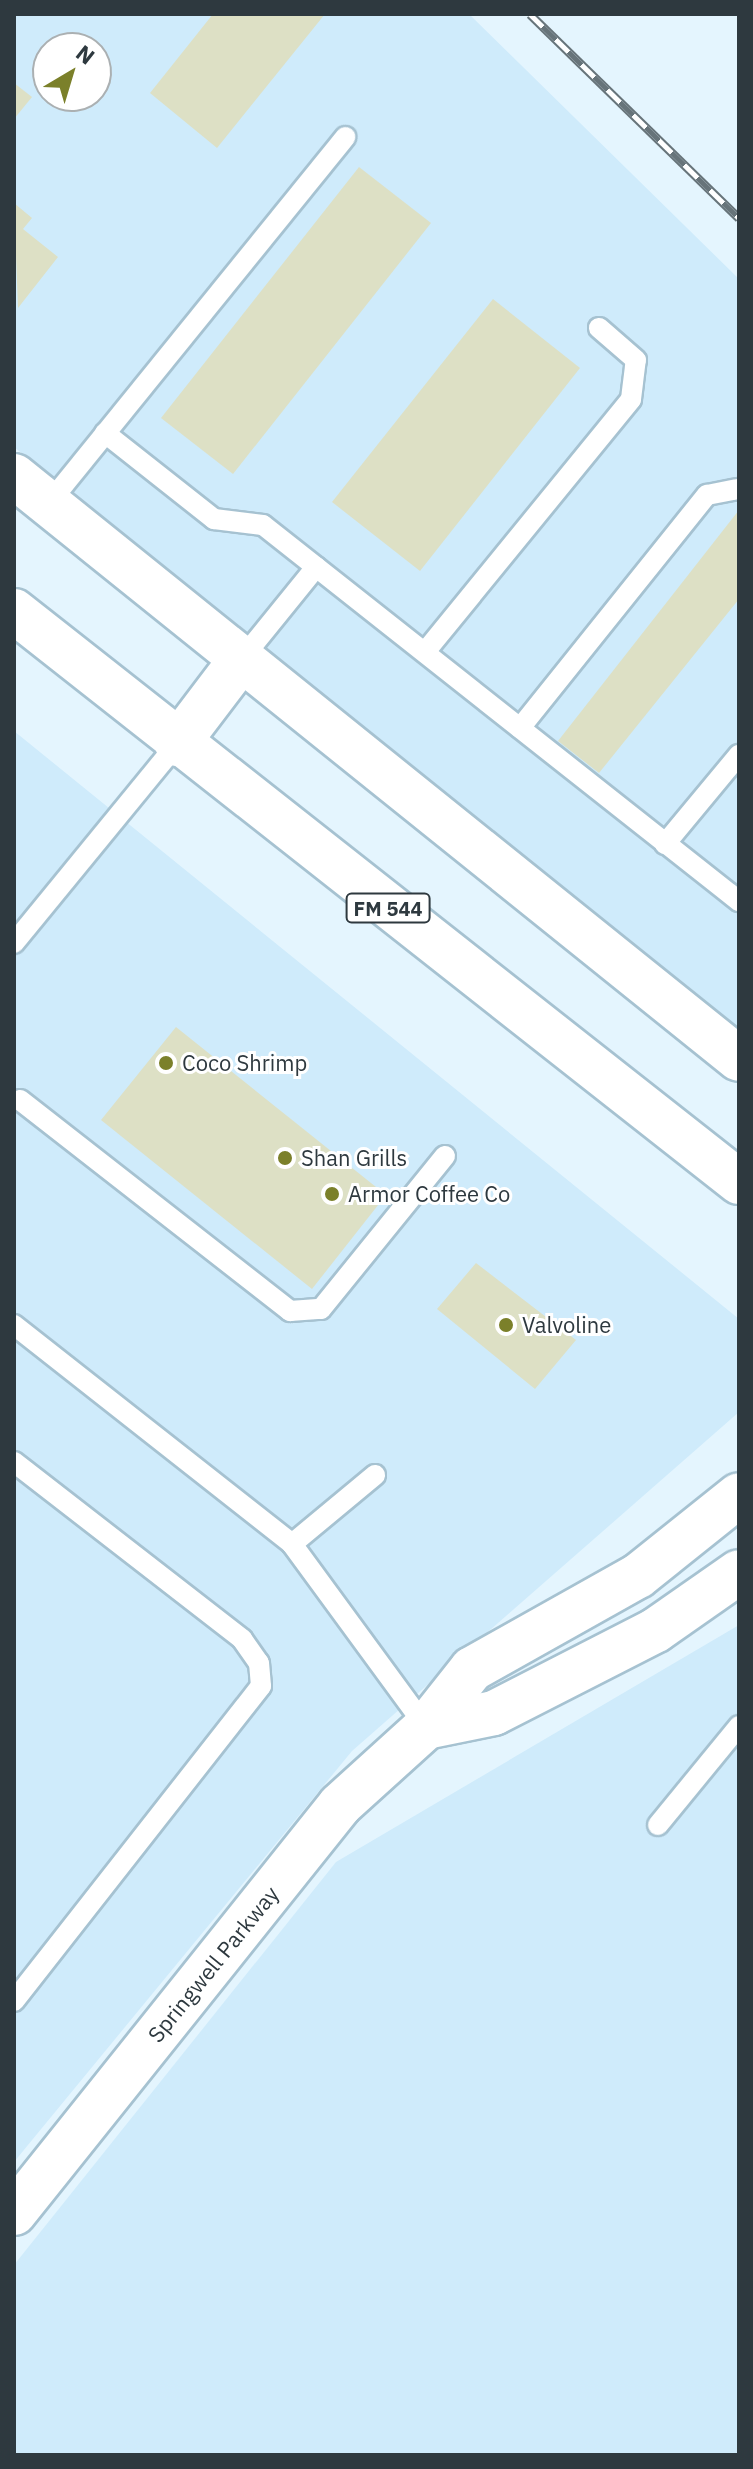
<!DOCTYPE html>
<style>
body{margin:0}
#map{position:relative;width:753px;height:2469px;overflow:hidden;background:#e4f5fe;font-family:"IBM Plex Sans",sans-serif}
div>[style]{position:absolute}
.built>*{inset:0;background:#cfebfb}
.building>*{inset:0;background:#dde0c5}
.roads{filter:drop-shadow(2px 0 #a6c2d1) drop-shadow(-2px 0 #a6c2d1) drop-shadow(0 2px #a6c2d1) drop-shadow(0 -2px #a6c2d1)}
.service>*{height:20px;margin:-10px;padding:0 10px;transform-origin:10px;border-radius:10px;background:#fff}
.tertiary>*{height:44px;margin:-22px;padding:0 22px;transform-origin:22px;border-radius:22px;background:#fff}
.primary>*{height:44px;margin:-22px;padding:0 22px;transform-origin:22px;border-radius:22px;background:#fff}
.rail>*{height:9px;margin-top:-4.5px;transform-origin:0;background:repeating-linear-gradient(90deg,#fff 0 18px,#67747a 0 36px);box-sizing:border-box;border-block:2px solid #67747a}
.dots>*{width:22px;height:22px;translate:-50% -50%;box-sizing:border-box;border:4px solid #fff;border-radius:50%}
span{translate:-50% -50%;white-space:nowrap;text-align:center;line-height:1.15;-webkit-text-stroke:6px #fff;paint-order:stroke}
.shield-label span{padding:2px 6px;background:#fff;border:2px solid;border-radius:6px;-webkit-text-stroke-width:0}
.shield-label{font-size:20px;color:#2e393f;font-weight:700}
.poi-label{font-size:22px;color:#2e393f}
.left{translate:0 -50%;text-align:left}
.street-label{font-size:22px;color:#2e393f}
.frame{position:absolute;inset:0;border:16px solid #2e393f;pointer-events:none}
.north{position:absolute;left:32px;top:32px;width:80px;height:80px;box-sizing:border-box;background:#fff;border:2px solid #abb0b2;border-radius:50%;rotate:38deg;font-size:22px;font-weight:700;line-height:32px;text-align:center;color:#2e393f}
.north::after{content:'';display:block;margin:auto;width:28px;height:36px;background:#7b802a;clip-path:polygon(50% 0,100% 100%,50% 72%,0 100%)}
</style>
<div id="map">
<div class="built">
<i style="clip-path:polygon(evenodd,14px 14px,469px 14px,739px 279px,739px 1028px,14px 447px,14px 14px,48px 48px,96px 48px,96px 96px,48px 96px,48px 48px)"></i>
<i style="clip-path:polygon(14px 731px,739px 1319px,739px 1412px,352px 1751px,14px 2162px)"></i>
<i style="clip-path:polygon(739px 1625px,739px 2455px,14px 2455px,14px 2265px,336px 1862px)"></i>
</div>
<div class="building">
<i style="clip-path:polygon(213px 14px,325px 14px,217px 148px,150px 93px)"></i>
<i style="clip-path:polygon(14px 83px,32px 97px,14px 119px)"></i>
<i style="clip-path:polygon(359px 167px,431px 223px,233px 474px,161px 418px)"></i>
<i style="clip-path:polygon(14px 203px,32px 218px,23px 229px,58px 257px,18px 308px)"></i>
<i style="clip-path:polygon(493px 299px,580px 368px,420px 571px,332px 502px)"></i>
<i style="clip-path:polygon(739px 510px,739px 599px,599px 773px,558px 741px)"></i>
<i style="clip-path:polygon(176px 1027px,386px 1195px,312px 1289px,101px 1120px)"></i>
<i style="clip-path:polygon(476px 1263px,576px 1340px,535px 1389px,437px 1309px)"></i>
</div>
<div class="roads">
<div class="service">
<i style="left:105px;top:433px;width:139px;rotate:38.3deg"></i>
<i style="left:214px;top:519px;width:49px;rotate:7deg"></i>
<i style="left:263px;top:525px;width:607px;rotate:38.31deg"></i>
<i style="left:49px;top:503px;width:471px;rotate:-51deg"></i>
<i style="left:425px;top:652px;width:326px;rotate:-50.8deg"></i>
<i style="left:631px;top:399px;width:39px;rotate:-83deg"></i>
<i style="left:636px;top:360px;width:49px;rotate:-139.1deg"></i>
<i style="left:240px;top:661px;width:121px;rotate:-51deg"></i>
<i style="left:520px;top:728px;width:299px;rotate:-51.3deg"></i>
<i style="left:707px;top:495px;width:33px;rotate:-11deg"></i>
<i style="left:665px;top:844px;width:116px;rotate:-50.3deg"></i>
<i style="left:14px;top:943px;width:257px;rotate:-50.7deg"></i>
<i style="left:20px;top:1100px;width:343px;rotate:38deg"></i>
<i style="left:290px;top:1311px;width:31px;rotate:-4deg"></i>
<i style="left:321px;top:1309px;width:197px;rotate:-51deg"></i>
<i style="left:14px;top:1325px;width:354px;rotate:38.2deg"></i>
<i style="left:292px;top:1544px;width:227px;rotate:53.8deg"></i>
<i style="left:14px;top:1462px;width:289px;rotate:37.8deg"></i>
<i style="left:242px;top:1639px;width:29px;rotate:55deg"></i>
<i style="left:259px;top:1663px;width:23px;rotate:85deg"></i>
<i style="left:261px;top:1686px;width:400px;rotate:128.1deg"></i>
<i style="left:292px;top:1544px;width:108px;rotate:-39.7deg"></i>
<i style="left:658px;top:1825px;width:128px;rotate:-50.7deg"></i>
</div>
<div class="tertiary">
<i style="left:426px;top:1727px;width:69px;rotate:-11.6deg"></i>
<i style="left:494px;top:1713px;width:182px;rotate:-27.1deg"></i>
<i style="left:656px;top:1630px;width:101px;rotate:-34.9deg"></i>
<i style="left:14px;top:2213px;width:522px;rotate:-51.37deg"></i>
<i style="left:340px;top:1805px;width:116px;rotate:-42.2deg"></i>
<i style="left:426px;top:1727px;width:74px;rotate:-51.6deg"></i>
<i style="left:472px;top:1669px;width:190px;rotate:-29.3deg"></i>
<i style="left:638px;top:1576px;width:129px;rotate:-38.7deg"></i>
</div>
<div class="primary">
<i style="left:14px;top:476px;width:930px;rotate:38.8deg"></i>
<i style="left:14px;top:611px;width:923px;rotate:38.22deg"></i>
<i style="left:177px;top:744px;width:104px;rotate:-52.8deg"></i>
</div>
</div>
<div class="rail">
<i style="left:530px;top:14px;width:292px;rotate:44.3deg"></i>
</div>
<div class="dots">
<i style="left:166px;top:1063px;background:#7b802a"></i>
<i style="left:285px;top:1158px;background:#7b802a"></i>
<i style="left:332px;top:1194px;background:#7b802a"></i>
<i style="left:506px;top:1325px;background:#7b802a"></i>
</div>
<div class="shield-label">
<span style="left:388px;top:908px">FM 544</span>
</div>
<div class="poi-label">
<span class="left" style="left:182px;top:1063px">Coco Shrimp</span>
<span class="left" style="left:301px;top:1158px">Shan Grills</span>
<span class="left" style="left:348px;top:1194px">Armor Coffee Co</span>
<span class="left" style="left:522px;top:1325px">Valvoline</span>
</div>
<div class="street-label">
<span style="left:213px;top:1964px;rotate:-51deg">Springwell Parkway</span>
</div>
<div class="frame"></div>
<div class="north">N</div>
</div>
